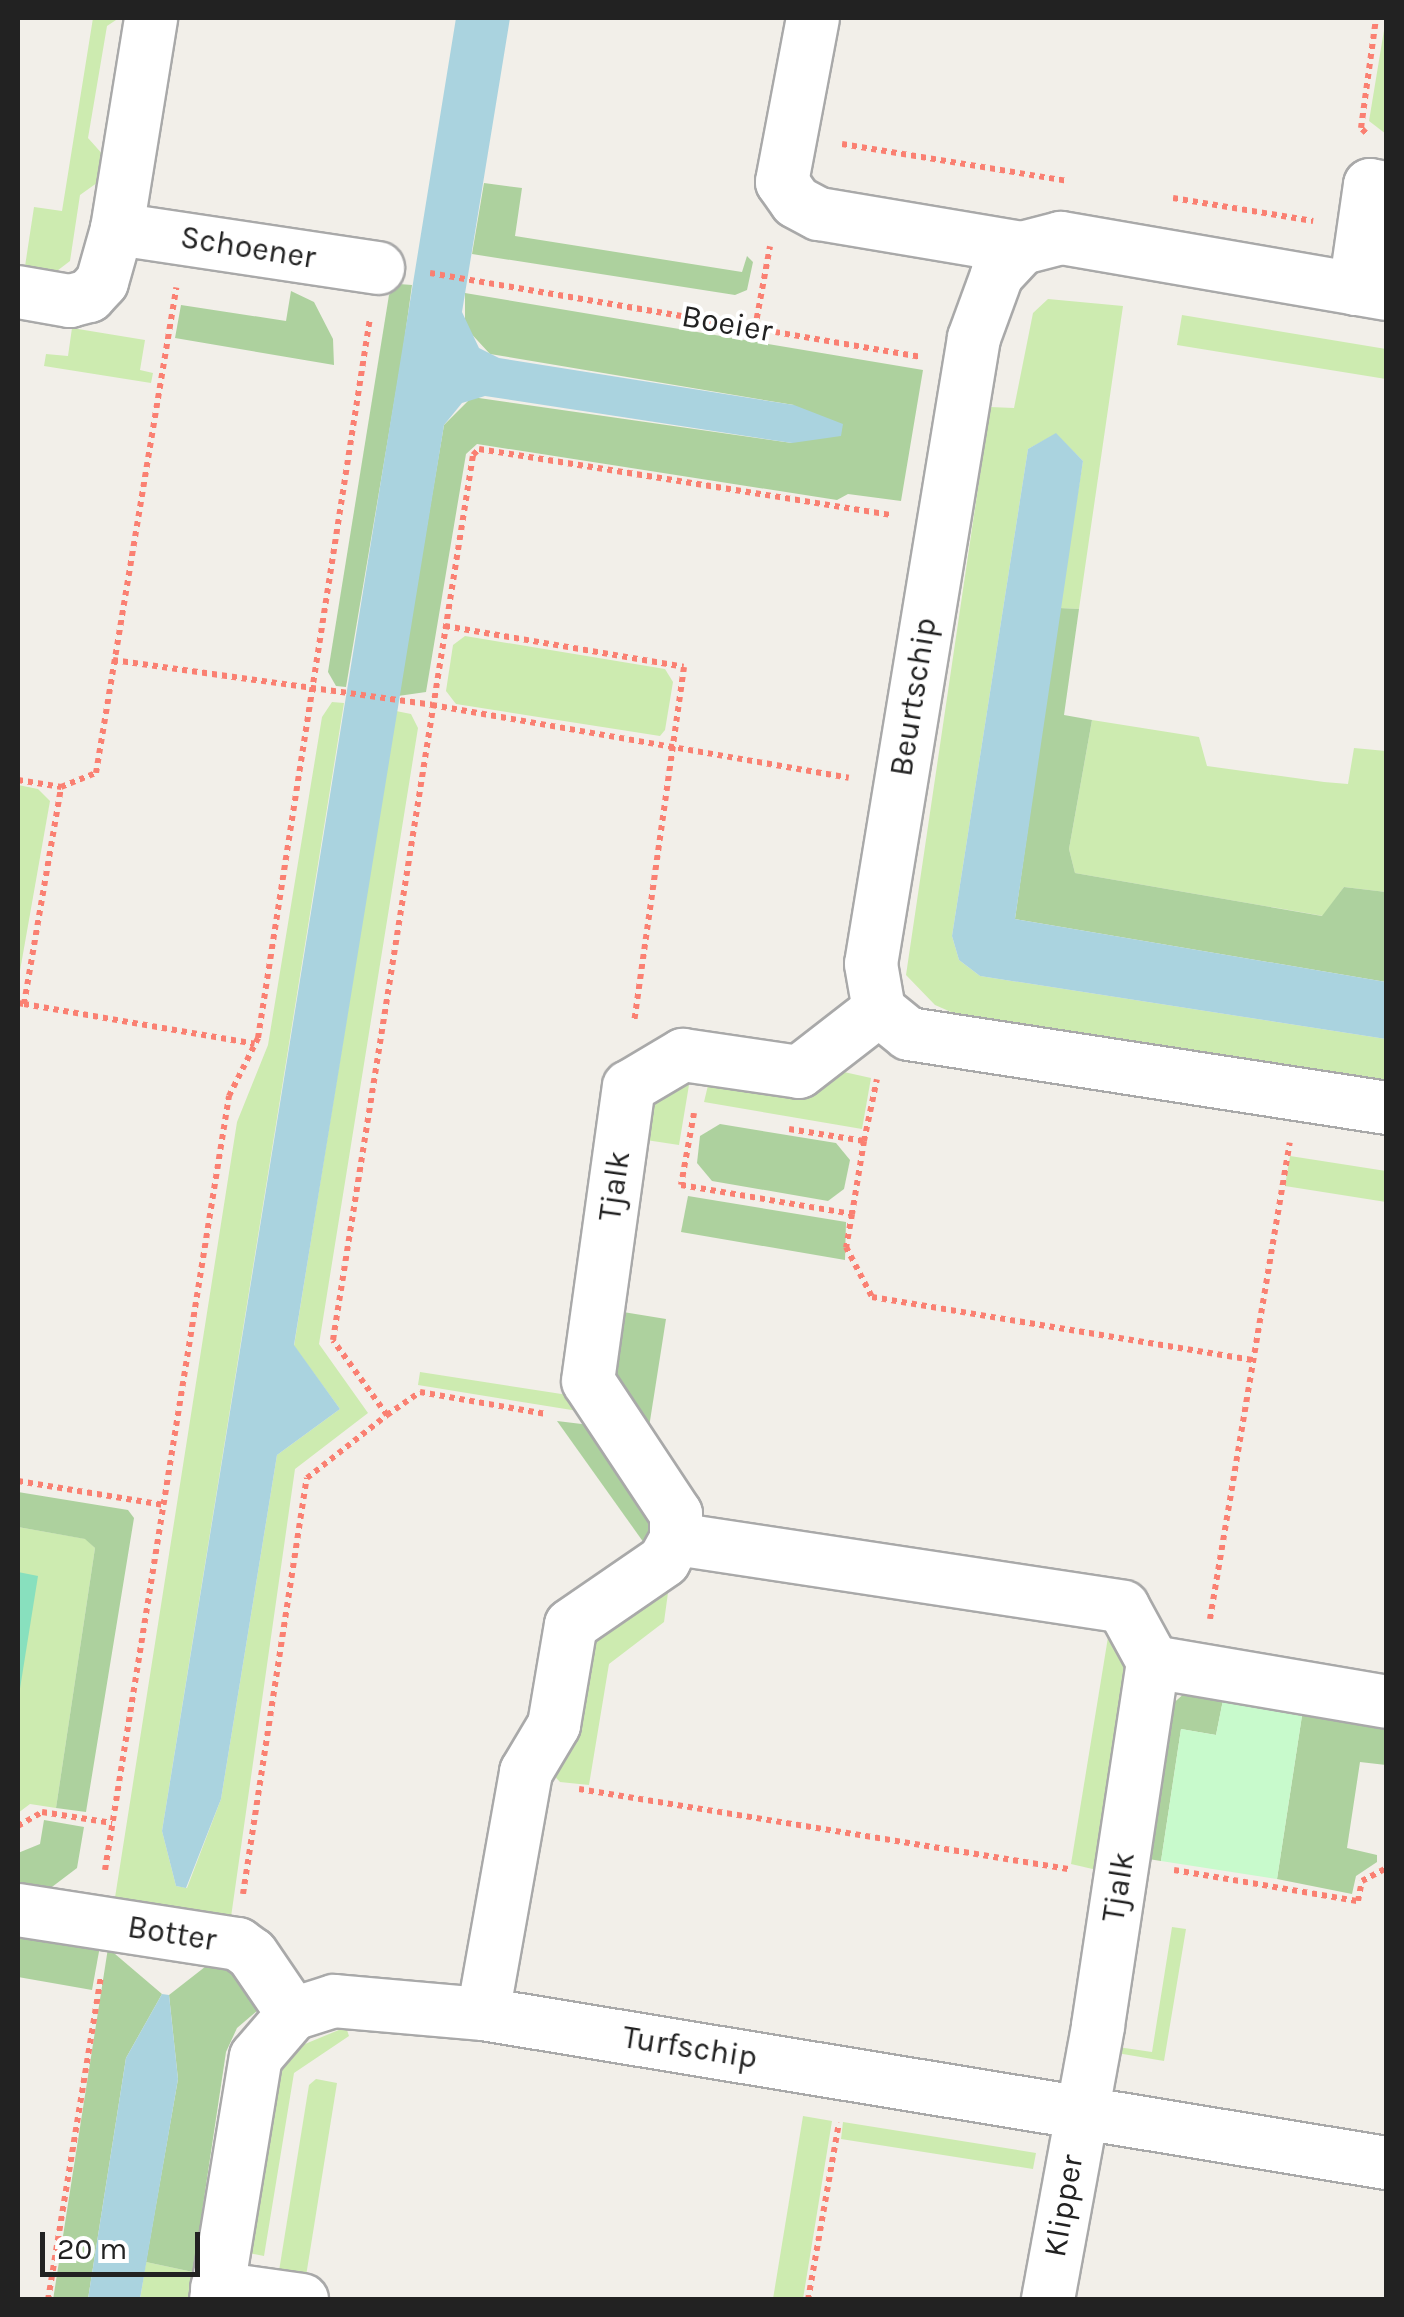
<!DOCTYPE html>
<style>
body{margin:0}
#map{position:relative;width:1404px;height:2317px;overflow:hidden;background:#f2efe9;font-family:Karla,sans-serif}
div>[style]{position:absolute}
.grass>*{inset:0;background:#cdebb0}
.forest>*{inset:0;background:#add19e}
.park>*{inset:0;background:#c8facc}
.pitch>*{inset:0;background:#88e0be}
.water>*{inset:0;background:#aad3df}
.path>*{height:6px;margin-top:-3px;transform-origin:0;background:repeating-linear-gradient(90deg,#fa8072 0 5px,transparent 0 10px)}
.roads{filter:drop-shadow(2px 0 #a9a9a9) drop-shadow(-2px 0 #a9a9a9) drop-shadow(0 2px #a9a9a9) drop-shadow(0 -2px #a9a9a9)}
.minor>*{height:52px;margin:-26px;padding:0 26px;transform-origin:26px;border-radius:26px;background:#fff}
span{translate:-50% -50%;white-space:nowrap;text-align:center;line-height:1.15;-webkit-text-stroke:8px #fff;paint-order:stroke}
.street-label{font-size:32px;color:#222}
.frame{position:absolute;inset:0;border:20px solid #222;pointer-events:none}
.scale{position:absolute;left:40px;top:2232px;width:160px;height:45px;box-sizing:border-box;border:5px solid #222;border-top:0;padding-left:12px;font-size:30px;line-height:35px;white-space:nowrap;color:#222;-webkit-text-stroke:8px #fff;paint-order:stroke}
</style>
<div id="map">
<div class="grass">
<i style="clip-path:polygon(93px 18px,119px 18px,107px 26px,88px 138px,105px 157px,101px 180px,80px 195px,70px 261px,49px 277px,24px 273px,34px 207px,62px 211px)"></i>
<i style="clip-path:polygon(1386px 18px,1386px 134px,1369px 121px)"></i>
<i style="clip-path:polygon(1048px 299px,1123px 306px,1079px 609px,1059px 608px,1083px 461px,1056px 434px,1028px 449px,952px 936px,959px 960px,980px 976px,1386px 1039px,1386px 1082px,958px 1015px,935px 1005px,906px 975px,990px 407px,1014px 408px,1033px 313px)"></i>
<i style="clip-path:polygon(1182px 315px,1386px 349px,1386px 379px,1177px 345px)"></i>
<i style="clip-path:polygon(72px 328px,145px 340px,140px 370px,153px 373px,151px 383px,44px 366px,46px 354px,68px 356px)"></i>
<i style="clip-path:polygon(465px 636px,665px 669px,673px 682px,665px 730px,660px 736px,456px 704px,446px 691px,453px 645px)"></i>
<i style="clip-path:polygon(332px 702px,344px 703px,162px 1831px,176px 1886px,187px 1888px,221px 1799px,277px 1455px,340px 1409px,294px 1346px,396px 711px,411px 714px,418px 728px,319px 1344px,368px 1413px,295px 1469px,230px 1924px,114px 1904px,237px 1122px,268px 1045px,322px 717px)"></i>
<i style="clip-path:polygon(1092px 720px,1199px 737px,1207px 766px,1324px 782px,1348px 784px,1354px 748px,1386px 751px,1386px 892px,1344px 887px,1323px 916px,1075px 873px,1069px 849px)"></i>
<i style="clip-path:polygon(18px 785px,38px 789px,50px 801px,18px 982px)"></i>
<i style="clip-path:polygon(835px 1070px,871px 1078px,862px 1129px,704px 1102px,710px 1077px)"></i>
<i style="clip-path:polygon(691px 1073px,679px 1145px,646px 1140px,654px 1090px)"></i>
<i style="clip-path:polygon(1290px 1156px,1386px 1171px,1386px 1202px,1285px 1186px)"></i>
<i style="clip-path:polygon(420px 1372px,568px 1395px,578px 1411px,418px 1385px)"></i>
<i style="clip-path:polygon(18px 1527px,86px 1539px,95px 1548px,56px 1808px,30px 1804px,18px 1813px)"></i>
<i style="clip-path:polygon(670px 1578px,664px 1622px,609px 1664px,589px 1785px,560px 1782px,543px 1764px,585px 1637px)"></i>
<i style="clip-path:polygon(1110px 1625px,1133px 1648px,1097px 1870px,1071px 1864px)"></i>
<i style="clip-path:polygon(1172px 1927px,1186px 1929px,1164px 2061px,1117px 2053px,1118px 2047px,1152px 2052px)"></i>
<i style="clip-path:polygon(346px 2027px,349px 2036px,294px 2073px,264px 2256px,249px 2253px,282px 2070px,305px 2044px)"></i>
<i style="clip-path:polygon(316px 2079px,337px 2083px,306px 2276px,279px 2271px,309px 2085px)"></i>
<i style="clip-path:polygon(803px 2116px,832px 2121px,803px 2299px,773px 2299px)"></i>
<i style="clip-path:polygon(843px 2122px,1036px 2153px,1033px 2169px,841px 2139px)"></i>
<i style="clip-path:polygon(146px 2262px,193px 2272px,189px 2299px,140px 2300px)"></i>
</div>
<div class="forest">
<i style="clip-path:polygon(484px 183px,522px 188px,515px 236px,742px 272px,747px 256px,753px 262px,747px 290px,735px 295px,472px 254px)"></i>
<i style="clip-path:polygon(399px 284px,412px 285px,403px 350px,346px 687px,336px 686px,328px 672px,389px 295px)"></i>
<i style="clip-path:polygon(291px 291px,314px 302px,333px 339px,334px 365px,175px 338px,181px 305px,286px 321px)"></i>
<i style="clip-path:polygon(465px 293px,923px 370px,901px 501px,848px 494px,837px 500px,477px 444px,466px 454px,426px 692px,398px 696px,444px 425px,472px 397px,792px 443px,794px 405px,490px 354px,465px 327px)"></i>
<i style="clip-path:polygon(1059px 608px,1079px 609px,1064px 715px,1092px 720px,1069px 849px,1075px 873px,1322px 916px,1344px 887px,1386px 892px,1386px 982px,1015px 919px)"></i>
<i style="clip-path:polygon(720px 1124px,836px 1143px,850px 1160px,844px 1189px,828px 1201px,712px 1181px,697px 1163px,700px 1136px)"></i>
<i style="clip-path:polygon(688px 1196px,846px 1222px,845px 1260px,681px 1232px)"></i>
<i style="clip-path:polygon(617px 1311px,666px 1319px,647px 1440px,605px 1382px)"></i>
<i style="clip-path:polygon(557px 1421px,590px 1425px,654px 1514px,649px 1550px)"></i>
<i style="clip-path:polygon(18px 1492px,128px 1510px,134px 1518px,86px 1812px,56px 1808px,95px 1548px,85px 1539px,18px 1527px)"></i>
<i style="clip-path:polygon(1188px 1690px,1224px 1695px,1216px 1735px,1181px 1729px,1161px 1861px,1142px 1858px,1167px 1709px)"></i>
<i style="clip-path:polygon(1303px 1709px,1386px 1722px,1386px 1765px,1360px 1762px,1347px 1848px,1377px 1855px,1377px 1862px,1356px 1876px,1352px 1894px,1277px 1879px)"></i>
<i style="clip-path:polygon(44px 1820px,84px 1827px,77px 1868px,44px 1893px,18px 1889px,18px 1853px,40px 1844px)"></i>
<i style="clip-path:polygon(18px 1933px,100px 1946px,92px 1990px,18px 1977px)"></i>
<i style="clip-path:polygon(108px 1948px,162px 1994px,126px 2058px,88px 2299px,53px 2300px)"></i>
<i style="clip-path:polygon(210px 1963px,235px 1966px,264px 2005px,237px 2028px,226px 2052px,193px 2272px,146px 2262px,178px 2079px,169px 1995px)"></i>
</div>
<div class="park">
<i style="clip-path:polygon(1224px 1695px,1303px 1709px,1277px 1879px,1161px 1861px,1181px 1729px,1216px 1735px)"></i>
</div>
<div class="pitch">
<i style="clip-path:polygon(18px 1572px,38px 1576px,18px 1701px)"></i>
</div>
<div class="water">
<i style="clip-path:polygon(456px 18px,510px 18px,462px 312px,479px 348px,499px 358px,794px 405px,843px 424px,841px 436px,792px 443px,485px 396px,462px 403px,444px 425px,294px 1345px,340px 1409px,277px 1455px,221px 1799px,186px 1888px,176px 1886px,162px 1831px)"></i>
<i style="clip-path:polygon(1056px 433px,1083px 461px,1015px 919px,1386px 982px,1386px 1039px,980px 976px,959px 960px,952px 936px,1028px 449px)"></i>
<i style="clip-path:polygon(162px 1994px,169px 1995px,178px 2079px,140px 2299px,88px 2299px,126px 2058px)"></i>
</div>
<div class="path">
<i style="left:1366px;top:133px;width:7px;rotate:-135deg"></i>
<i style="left:1361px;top:128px;width:111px;rotate:-82.2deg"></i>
<i style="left:842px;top:144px;width:228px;rotate:9.3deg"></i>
<i style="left:1173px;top:198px;width:142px;rotate:9.3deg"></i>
<i style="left:430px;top:273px;width:497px;rotate:9.7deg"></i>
<i style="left:755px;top:328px;width:83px;rotate:-79.6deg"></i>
<i style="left:445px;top:626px;width:242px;rotate:9.7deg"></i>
<i style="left:684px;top:667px;width:359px;rotate:98deg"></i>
<i style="left:113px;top:660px;width:322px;rotate:8deg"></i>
<i style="left:432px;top:705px;width:423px;rotate:9.9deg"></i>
<i style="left:18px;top:780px;width:44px;rotate:9.2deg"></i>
<i style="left:61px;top:787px;width:38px;rotate:-22deg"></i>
<i style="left:96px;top:773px;width:492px;rotate:-80.6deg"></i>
<i style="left:18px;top:1003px;width:6px;rotate:9deg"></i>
<i style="left:24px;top:1004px;width:220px;rotate:-80.3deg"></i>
<i style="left:24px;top:1004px;width:234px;rotate:9.8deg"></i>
<i style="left:694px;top:1113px;width:73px;rotate:100.2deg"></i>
<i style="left:681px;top:1185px;width:173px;rotate:9.6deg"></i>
<i style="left:852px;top:1214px;width:34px;rotate:100deg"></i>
<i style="left:846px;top:1247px;width:56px;rotate:62.5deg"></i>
<i style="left:872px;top:1297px;width:387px;rotate:9.4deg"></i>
<i style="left:789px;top:1129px;width:76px;rotate:9.1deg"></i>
<i style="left:864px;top:1141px;width:74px;rotate:99.3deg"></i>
<i style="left:864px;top:1141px;width:63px;rotate:-78.2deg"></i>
<i style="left:387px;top:1415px;width:40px;rotate:-34.9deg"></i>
<i style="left:420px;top:1392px;width:128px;rotate:9.9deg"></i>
<i style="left:18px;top:1481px;width:148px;rotate:9.3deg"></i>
<i style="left:1210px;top:1619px;width:483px;rotate:-80.5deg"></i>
<i style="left:579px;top:1789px;width:497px;rotate:9.3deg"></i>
<i style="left:18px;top:1826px;width:28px;rotate:-30deg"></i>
<i style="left:42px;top:1812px;width:71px;rotate:8.9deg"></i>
<i style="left:105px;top:1870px;width:784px;rotate:-80.9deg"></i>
<i style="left:229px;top:1096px;width:65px;rotate:-63.4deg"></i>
<i style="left:258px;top:1038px;width:729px;rotate:-81.16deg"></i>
<i style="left:1174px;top:1870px;width:187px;rotate:9.6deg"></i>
<i style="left:1358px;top:1901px;width:20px;rotate:-79deg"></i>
<i style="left:1362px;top:1881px;width:27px;rotate:-28deg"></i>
<i style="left:243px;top:1894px;width:421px;rotate:-81.3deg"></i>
<i style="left:307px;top:1478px;width:102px;rotate:-38.2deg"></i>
<i style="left:387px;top:1415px;width:92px;rotate:-125.8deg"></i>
<i style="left:333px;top:1340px;width:896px;rotate:-81.01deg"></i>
<i style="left:473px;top:455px;width:8px;rotate:-45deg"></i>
<i style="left:479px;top:449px;width:418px;rotate:9.1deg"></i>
<i style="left:48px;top:2300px;width:329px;rotate:-80.7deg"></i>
<i style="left:808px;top:2300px;width:180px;rotate:-80.1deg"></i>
</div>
<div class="roads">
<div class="minor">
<i style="left:813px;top:18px;width:167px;rotate:100.7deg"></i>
<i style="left:782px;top:182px;width:24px;rotate:55deg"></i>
<i style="left:796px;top:202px;width:26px;rotate:28deg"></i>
<i style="left:819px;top:214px;width:206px;rotate:9.5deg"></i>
<i style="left:117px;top:229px;width:264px;rotate:8.5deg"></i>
<i style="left:1355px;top:289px;width:105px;rotate:-81.8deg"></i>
<i style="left:1370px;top:185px;width:16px;rotate:11deg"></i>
<i style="left:18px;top:292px;width:53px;rotate:9.8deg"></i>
<i style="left:70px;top:301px;width:20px;rotate:-15deg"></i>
<i style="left:89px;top:296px;width:19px;rotate:-47deg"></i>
<i style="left:102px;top:282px;width:55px;rotate:-74.2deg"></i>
<i style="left:117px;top:229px;width:214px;rotate:-80.8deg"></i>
<i style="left:1386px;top:294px;width:330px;rotate:-170.2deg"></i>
<i style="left:1061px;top:238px;width:40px;rotate:165.6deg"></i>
<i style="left:1022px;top:248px;width:37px;rotate:133deg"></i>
<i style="left:997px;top:275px;width:67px;rotate:110.1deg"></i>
<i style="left:974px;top:338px;width:634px;rotate:99.34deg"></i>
<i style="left:871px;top:964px;width:47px;rotate:80.1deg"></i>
<i style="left:879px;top:1010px;width:38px;rotate:39deg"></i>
<i style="left:909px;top:1034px;width:483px;rotate:8.8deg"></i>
<i style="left:676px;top:1539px;width:452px;rotate:8.6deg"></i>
<i style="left:1123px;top:1607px;width:63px;rotate:61.4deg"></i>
<i style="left:1153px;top:1662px;width:369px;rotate:98.6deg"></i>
<i style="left:1098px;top:2027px;width:278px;rotate:100.4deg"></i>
<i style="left:1153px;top:1662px;width:236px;rotate:9.7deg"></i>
<i style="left:18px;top:1910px;width:223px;rotate:8.8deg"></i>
<i style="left:238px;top:1944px;width:17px;rotate:36deg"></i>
<i style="left:252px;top:1954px;width:73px;rotate:55.7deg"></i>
<i style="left:483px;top:2014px;width:246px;rotate:-79.9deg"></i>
<i style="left:526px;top:1772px;width:55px;rotate:-59.2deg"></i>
<i style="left:554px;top:1725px;width:101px;rotate:-80.4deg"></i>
<i style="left:571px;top:1625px;width:113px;rotate:-34.5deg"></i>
<i style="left:664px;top:1561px;width:25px;rotate:-61deg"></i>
<i style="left:676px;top:1539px;width:25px;rotate:-90deg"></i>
<i style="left:676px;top:1514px;width:159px;rotate:-123.5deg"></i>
<i style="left:588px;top:1381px;width:297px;rotate:-82.1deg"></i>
<i style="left:629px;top:1087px;width:63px;rotate:-30.7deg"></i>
<i style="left:683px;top:1055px;width:117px;rotate:8.3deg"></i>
<i style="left:799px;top:1072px;width:101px;rotate:-37.8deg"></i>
<i style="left:217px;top:2288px;width:86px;rotate:8deg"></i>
<i style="left:216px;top:2300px;width:246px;rotate:-80.7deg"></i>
<i style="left:256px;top:2057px;width:57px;rotate:-49.3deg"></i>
<i style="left:293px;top:2014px;width:43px;rotate:-17.6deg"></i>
<i style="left:334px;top:2001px;width:150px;rotate:5deg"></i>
<i style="left:483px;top:2014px;width:915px;rotate:9.37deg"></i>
</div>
</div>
<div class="street-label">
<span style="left:248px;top:248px;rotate:9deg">Schoener</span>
<span style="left:727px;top:324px;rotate:10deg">Boeier</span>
<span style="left:914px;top:697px;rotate:-81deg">Beurtschip</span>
<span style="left:615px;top:1186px;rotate:-82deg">Tjalk</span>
<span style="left:1119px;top:1887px;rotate:-81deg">Tjalk</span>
<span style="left:172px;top:1934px;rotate:9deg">Botter</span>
<span style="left:690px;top:2048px;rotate:9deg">Turfschip</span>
<span style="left:1064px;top:2206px;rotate:-80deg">Klipper</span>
</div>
<div class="frame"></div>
<div class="scale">20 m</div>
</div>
